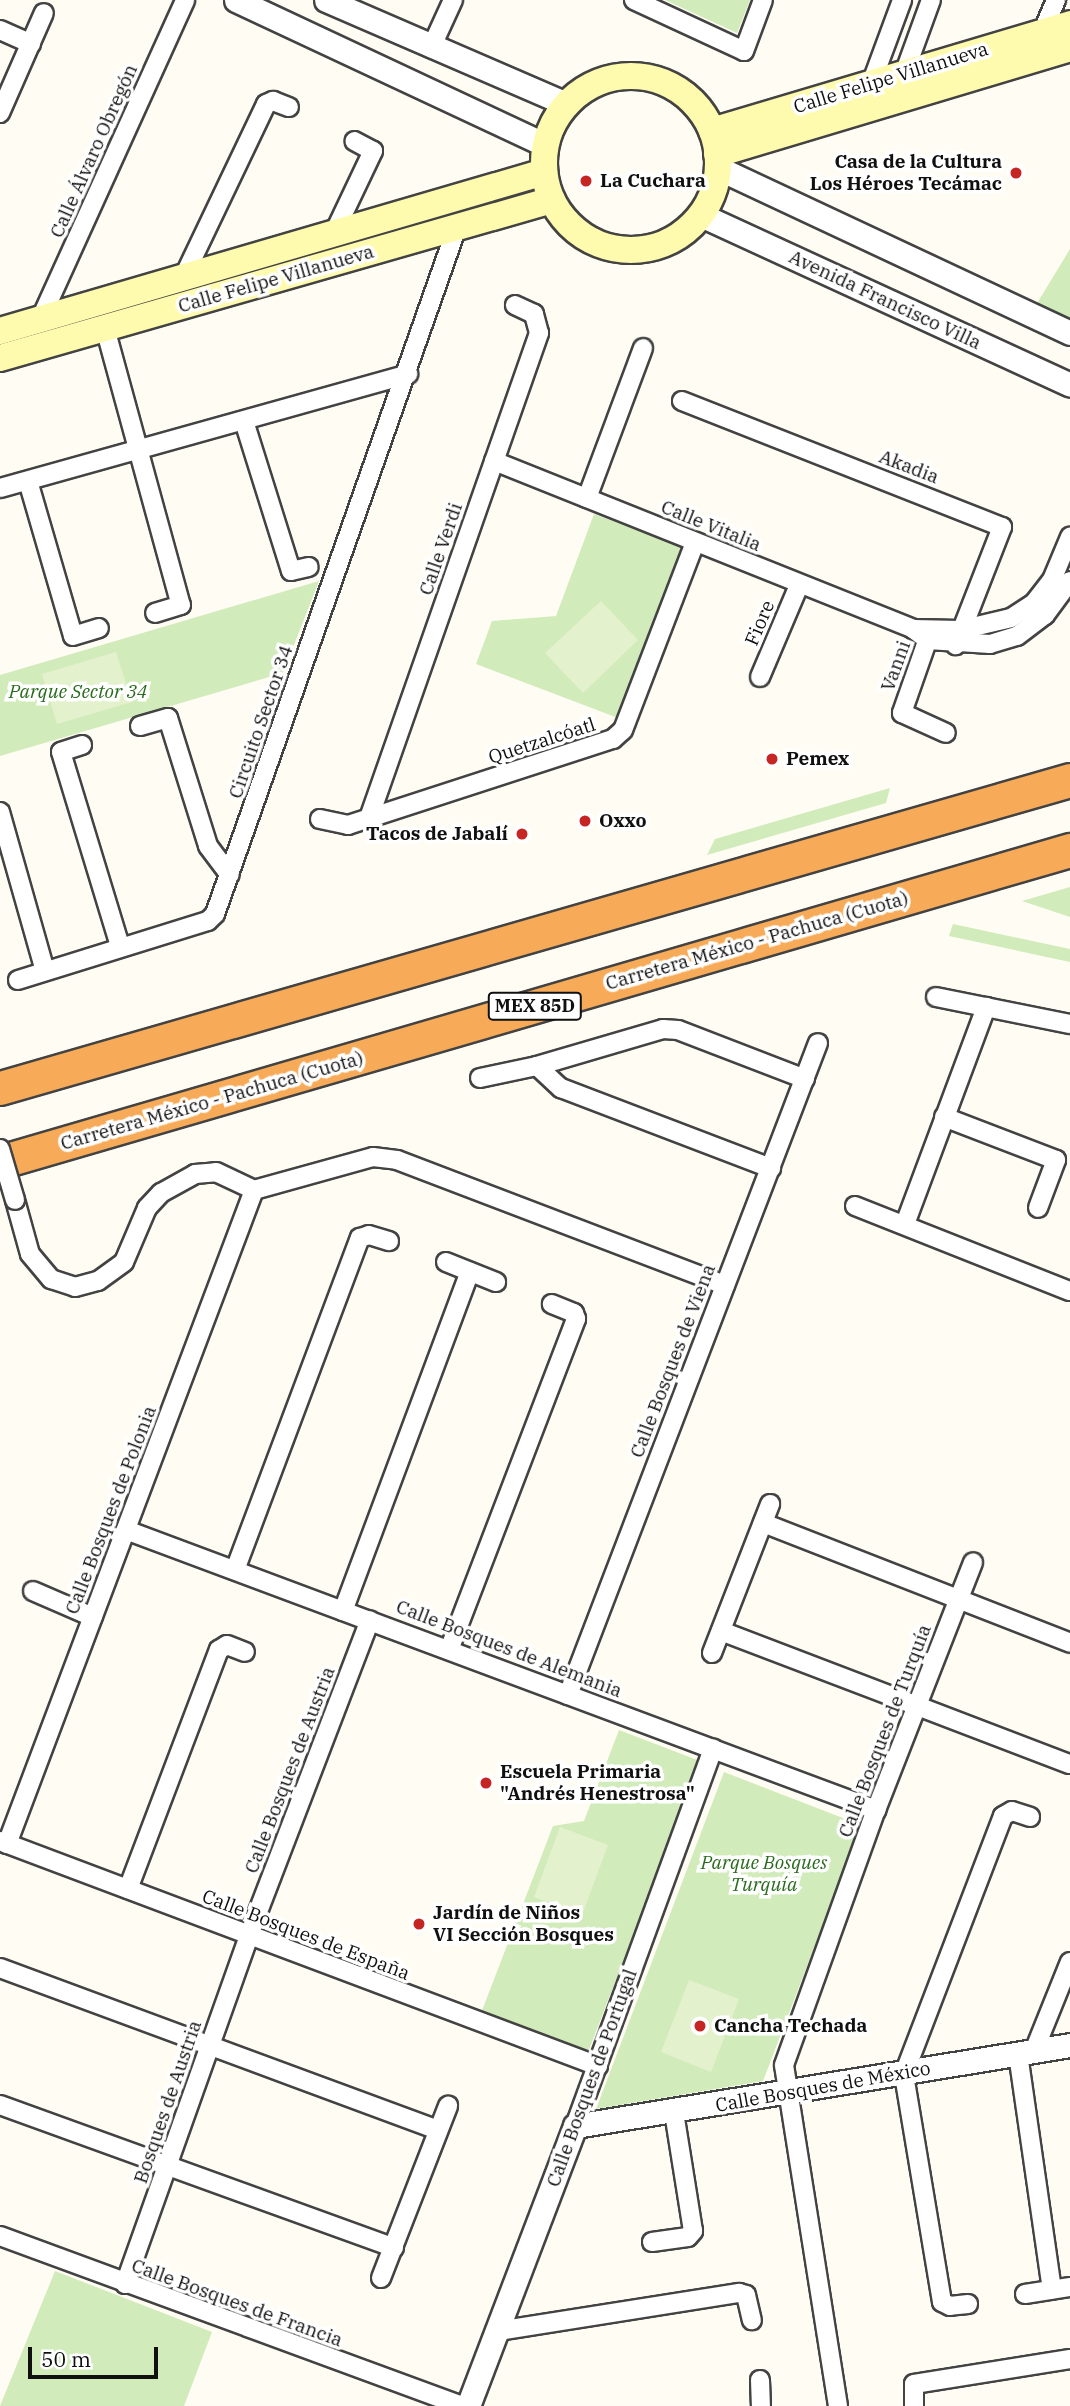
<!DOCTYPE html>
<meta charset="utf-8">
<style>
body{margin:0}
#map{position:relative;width:1070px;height:2406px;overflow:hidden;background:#fffdf3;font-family:"IBM Plex Serif",serif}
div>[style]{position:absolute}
.green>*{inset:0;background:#d1ebbb}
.pitch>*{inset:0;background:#e3f2cd}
.roads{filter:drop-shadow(2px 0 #434343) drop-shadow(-2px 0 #434343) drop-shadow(0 2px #434343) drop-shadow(0 -2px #434343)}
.minor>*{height:18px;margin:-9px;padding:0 9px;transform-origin:9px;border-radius:9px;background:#fff}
.tertiary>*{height:23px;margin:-11.5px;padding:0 11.5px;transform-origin:11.5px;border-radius:11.5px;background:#fff}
.secondary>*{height:26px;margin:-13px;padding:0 13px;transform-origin:13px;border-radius:13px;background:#fffbae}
.secondary>.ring{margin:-13px;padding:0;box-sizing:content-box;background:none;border:26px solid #fffbae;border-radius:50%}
.motorway>*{height:33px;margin:-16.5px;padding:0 16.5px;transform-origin:16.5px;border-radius:16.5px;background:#f7ab59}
.bridges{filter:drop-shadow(2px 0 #434343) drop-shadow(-2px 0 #434343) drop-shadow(0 2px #434343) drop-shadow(0 -2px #434343)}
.minor-bridge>*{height:18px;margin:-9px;padding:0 9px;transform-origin:9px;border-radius:9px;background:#fff}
.dots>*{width:19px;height:19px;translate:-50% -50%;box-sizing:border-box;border:4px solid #fff;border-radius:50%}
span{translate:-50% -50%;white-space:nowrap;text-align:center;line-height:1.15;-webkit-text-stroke:7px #fff;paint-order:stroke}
.shield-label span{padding:2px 5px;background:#fff;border:2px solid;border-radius:5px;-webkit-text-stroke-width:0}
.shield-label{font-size:18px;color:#101010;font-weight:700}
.street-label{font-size:19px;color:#101010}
.poi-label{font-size:19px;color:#101010;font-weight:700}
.right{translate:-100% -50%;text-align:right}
.left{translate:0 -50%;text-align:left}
.park-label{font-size:19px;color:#296b1d;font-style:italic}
.scale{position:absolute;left:28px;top:2347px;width:130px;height:32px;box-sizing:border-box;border:4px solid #101010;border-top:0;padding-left:9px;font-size:21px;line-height:24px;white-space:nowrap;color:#101010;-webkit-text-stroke:5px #fff;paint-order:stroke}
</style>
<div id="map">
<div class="green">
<i style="clip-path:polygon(665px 0,750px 0,737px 33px)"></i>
<i style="clip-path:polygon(1070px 249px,1070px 320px,1036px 305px)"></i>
<i style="clip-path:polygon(594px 514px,682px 547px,618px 718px,476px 664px,492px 621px,556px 616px)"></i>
<i style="clip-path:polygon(319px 581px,283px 673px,0 756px,0 675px)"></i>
<i style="clip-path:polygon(890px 788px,886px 803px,707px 855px,715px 839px)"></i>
<i style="clip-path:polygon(1070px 887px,1070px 917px,1022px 901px)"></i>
<i style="clip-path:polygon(953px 924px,1070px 949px,1070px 962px,949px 936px)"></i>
<i style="clip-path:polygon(619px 1730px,700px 1761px,587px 2055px,481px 2013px,553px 1826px,584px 1821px)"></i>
<i style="clip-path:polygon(724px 1772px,861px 1825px,763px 2081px,596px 2109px)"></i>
<i style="clip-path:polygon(55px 2271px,212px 2332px,184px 2406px,0 2406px)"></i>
</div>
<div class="pitch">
<i style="clip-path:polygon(601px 601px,638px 640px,583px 693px,545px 653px)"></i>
<i style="clip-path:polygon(116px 652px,132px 702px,57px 724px,42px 674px)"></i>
<i style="clip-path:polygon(560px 1827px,608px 1845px,582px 1915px,534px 1897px)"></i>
<i style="clip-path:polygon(689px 1980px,739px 1999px,711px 2072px,661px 2052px)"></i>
</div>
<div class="roads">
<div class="minor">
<i style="left:634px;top:0;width:121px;rotate:24.9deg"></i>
<i style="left:744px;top:51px;width:54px;rotate:-69.6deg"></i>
<i style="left:0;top:30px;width:34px;rotate:24deg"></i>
<i style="left:1042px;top:33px;width:36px;rotate:-67deg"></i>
<i style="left:431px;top:48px;width:53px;rotate:-65.4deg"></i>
<i style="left:904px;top:74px;width:79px;rotate:-70deg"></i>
<i style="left:871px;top:84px;width:90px;rotate:-69.7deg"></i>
<i style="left:0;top:113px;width:109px;rotate:-66.3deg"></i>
<i style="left:334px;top:233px;width:91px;rotate:-64.6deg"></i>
<i style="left:373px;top:151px;width:21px;rotate:-152deg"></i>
<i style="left:185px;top:274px;width:188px;rotate:-64.5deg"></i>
<i style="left:266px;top:104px;width:8px;rotate:-23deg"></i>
<i style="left:273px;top:101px;width:17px;rotate:21deg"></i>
<i style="left:41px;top:318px;width:349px;rotate:-65.6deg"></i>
<i style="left:105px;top:328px;width:287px;rotate:74.7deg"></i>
<i style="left:181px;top:605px;width:27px;rotate:163deg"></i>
<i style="left:682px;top:401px;width:344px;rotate:21.5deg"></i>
<i style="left:1002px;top:527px;width:127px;rotate:111.3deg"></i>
<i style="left:244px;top:421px;width:157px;rotate:72.6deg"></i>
<i style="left:291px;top:571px;width:18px;rotate:-13deg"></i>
<i style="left:494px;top:461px;width:451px;rotate:21.8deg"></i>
<i style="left:913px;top:629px;width:19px;rotate:36deg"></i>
<i style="left:928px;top:640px;width:62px;rotate:3.7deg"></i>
<i style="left:990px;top:644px;width:28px;rotate:-17deg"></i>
<i style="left:1017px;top:636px;width:35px;rotate:-37deg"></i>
<i style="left:1045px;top:615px;width:42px;rotate:-53.7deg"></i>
<i style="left:28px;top:481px;width:161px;rotate:73.8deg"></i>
<i style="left:73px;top:636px;width:27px;rotate:-17deg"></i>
<i style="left:0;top:488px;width:424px;rotate:-15.6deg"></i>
<i style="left:587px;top:498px;width:160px;rotate:-69.5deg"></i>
<i style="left:913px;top:629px;width:47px;rotate:1.2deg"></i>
<i style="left:960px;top:630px;width:52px;rotate:-13.2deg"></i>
<i style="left:1011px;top:618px;width:27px;rotate:-33deg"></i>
<i style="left:1034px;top:603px;width:29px;rotate:-52deg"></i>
<i style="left:1052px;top:580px;width:47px;rotate:-67.3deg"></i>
<i style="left:931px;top:630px;width:88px;rotate:109.3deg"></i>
<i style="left:902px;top:713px;width:48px;rotate:24.4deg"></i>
<i style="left:760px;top:677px;width:100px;rotate:-67deg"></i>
<i style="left:140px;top:726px;width:29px;rotate:-16deg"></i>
<i style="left:168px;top:718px;width:134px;rotate:72.6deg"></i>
<i style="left:208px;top:846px;width:36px;rotate:53deg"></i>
<i style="left:82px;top:745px;width:22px;rotate:162deg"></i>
<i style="left:61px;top:752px;width:203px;rotate:73.1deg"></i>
<i style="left:0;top:812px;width:165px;rotate:74.2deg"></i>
<i style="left:369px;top:818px;width:514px;rotate:-70.68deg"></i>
<i style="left:539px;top:333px;width:20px;rotate:-105deg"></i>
<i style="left:534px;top:314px;width:21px;rotate:-155deg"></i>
<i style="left:320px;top:819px;width:29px;rotate:12deg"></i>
<i style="left:348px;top:825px;width:279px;rotate:-18deg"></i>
<i style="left:613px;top:739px;width:13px;rotate:-42deg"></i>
<i style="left:623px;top:730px;width:201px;rotate:-69deg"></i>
<i style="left:18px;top:980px;width:199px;rotate:-17.3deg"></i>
<i style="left:208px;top:921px;width:10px;rotate:-45deg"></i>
<i style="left:215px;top:914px;width:728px;rotate:-70.59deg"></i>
<i style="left:936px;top:997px;width:137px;rotate:11.4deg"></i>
<i style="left:537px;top:1066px;width:33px;rotate:43deg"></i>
<i style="left:561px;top:1088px;width:225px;rotate:20.9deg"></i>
<i style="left:480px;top:1078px;width:58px;rotate:-11.9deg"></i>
<i style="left:537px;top:1066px;width:131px;rotate:-16.4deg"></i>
<i style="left:663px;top:1029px;width:15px;rotate:4deg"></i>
<i style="left:678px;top:1030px;width:136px;rotate:21.1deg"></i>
<i style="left:944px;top:1117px;width:120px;rotate:21deg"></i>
<i style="left:1056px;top:1160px;width:51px;rotate:110.6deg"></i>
<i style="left:15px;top:1200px;width:56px;rotate:74.5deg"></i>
<i style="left:30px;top:1254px;width:33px;rotate:50deg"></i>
<i style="left:51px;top:1279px;width:25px;rotate:18deg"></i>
<i style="left:75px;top:1287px;width:24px;rotate:-15deg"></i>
<i style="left:98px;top:1281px;width:32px;rotate:-36deg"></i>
<i style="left:124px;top:1262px;width:59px;rotate:-66.9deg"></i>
<i style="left:147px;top:1208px;width:21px;rotate:-47deg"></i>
<i style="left:161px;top:1193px;width:39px;rotate:-29deg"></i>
<i style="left:195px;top:1174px;width:21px;rotate:-5deg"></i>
<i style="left:216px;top:1172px;width:42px;rotate:25.3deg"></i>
<i style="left:254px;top:1190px;width:123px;rotate:-15.5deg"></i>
<i style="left:373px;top:1157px;width:24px;rotate:7deg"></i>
<i style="left:397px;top:1160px;width:351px;rotate:20.9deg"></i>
<i style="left:855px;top:1206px;width:231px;rotate:21.6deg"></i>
<i style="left:905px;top:1224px;width:232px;rotate:-69.5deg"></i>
<i style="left:446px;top:1262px;width:54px;rotate:21.8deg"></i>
<i style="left:763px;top:1523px;width:330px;rotate:21.3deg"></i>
<i style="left:126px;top:1530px;width:801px;rotate:20.47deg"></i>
<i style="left:235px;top:1570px;width:355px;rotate:-69.4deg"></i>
<i style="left:360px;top:1238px;width:9px;rotate:-18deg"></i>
<i style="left:369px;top:1235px;width:21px;rotate:17deg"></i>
<i style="left:33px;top:1591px;width:65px;rotate:23.4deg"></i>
<i style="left:343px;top:1611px;width:362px;rotate:-69.5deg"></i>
<i style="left:721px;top:1631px;width:373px;rotate:20.9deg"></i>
<i style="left:449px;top:1650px;width:355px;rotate:-69deg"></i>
<i style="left:576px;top:1319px;width:6px;rotate:-108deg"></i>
<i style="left:574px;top:1313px;width:24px;rotate:-158deg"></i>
<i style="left:712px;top:1653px;width:160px;rotate:-68.7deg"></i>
<i style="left:568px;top:1695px;width:698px;rotate:-69.02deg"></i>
<i style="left:0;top:1841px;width:639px;rotate:20.62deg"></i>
<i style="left:7px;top:1844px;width:699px;rotate:-69.31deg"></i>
<i style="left:128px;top:1889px;width:256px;rotate:-69.2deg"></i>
<i style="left:219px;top:1650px;width:9px;rotate:-32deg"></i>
<i style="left:227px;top:1645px;width:19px;rotate:21deg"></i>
<i style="left:0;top:1968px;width:467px;rotate:20.3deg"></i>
<i style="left:1034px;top:2051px;width:96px;rotate:-68deg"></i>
<i style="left:1018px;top:2054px;width:238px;rotate:81.8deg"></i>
<i style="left:0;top:2105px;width:419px;rotate:19.9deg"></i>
<i style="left:575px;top:2126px;width:402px;rotate:-69.9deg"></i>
<i style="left:0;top:2236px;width:491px;rotate:20.2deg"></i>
<i style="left:652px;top:2242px;width:36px;rotate:-8deg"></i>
<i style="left:688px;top:2237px;width:8px;rotate:-50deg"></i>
<i style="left:693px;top:2231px;width:121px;rotate:-99.1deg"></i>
<i style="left:381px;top:2278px;width:185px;rotate:-68.7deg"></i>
<i style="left:125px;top:2284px;width:370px;rotate:-70.4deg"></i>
<i style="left:249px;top:1935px;width:337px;rotate:-69deg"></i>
<i style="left:1025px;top:2294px;width:46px;rotate:-8.8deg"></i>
<i style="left:968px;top:2304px;width:18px;rotate:174deg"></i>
<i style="left:950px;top:2306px;width:9px;rotate:-153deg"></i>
<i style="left:942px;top:2302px;width:231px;rotate:-99.5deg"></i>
<i style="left:904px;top:2074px;width:276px;rotate:-69deg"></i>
<i style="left:1003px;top:1816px;width:10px;rotate:-29deg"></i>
<i style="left:1012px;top:1811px;width:19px;rotate:18deg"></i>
<i style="left:498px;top:2331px;width:244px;rotate:-9deg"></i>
<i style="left:739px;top:2293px;width:7px;rotate:16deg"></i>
<i style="left:746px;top:2295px;width:26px;rotate:77deg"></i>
<i style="left:760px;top:2380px;width:26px;rotate:88deg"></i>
<i style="left:838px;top:2406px;width:345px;rotate:-99deg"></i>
<i style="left:784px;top:2065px;width:271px;rotate:-70.2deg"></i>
<i style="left:876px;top:1810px;width:266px;rotate:-68.6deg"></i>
<i style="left:914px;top:2406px;width:22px;rotate:-90deg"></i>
<i style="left:914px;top:2384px;width:158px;rotate:-9.1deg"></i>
</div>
<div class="tertiary">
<i style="left:236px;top:0;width:341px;rotate:25.1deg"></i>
<i style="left:326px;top:0;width:262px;rotate:23.4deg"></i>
<i style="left:718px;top:168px;width:389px;rotate:25.1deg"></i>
<i style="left:701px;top:215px;width:406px;rotate:24.7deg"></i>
<i style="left:468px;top:2406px;width:300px;rotate:-69.1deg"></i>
<i style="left:575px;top:2126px;width:502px;rotate:-9.29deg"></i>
</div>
<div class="secondary">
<i class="ring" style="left:544px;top:76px;width:148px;height:148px"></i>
<i style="left:712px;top:131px;width:374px;rotate:-16.6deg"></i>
<i style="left:717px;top:154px;width:369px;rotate:-16.7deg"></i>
<i style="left:0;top:331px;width:567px;rotate:-16.29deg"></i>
<i style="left:0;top:358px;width:574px;rotate:-15.97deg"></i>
</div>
<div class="motorway">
<i style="left:0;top:1088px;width:1113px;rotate:-16.06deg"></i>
<i style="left:0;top:1162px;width:1115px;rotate:-16.26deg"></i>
</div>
</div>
<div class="bridges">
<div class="minor-bridge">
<i style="left:0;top:1149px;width:53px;rotate:73.6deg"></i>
</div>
</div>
<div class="dots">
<i style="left:1016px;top:173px;background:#c52523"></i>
<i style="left:586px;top:181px;background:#c52523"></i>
<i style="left:772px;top:759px;background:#c52523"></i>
<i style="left:585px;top:821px;background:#c52523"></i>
<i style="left:522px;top:834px;background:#c52523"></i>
<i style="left:486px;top:1783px;background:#c52523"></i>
<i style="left:419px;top:1924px;background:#c52523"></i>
<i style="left:700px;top:2026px;background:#c52523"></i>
</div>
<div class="shield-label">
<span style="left:535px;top:1006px">MEX 85D</span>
</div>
<div class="street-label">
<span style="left:891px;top:78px;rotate:-17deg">Calle Felipe Villanueva</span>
<span style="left:94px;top:151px;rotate:-66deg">Calle Álvaro Obregón</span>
<span style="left:276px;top:279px;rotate:-16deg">Calle Felipe Villanueva</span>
<span style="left:885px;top:300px;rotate:25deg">Avenida Francisco Villa</span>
<span style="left:909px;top:467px;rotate:21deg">Akadia</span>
<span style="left:711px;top:526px;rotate:22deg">Calle Vitalia</span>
<span style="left:441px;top:549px;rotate:-71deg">Calle Verdi</span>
<span style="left:760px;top:623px;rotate:-67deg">Fiore</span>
<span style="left:896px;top:666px;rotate:-70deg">Vanni</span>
<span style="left:261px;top:722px;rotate:-71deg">Circuito Sector 34</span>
<span style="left:542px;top:741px;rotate:-18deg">Quetzalcóatl</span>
<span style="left:757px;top:941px;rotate:-16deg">Carretera México - Pachuca (Cuota)</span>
<span style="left:212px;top:1101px;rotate:-16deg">Carretera México - Pachuca (Cuota)</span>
<span style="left:673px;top:1361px;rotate:-69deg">Calle Bosques de Viena</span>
<span style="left:111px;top:1510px;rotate:-69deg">Calle Bosques de Polonia</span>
<span style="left:509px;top:1649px;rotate:21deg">Calle Bosques de Alemania</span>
<span style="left:885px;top:1731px;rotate:-69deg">Calle Bosques de Turquía</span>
<span style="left:290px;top:1770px;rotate:-69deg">Calle Bosques de Austria</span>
<span style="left:306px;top:1935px;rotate:21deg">Calle Bosques de España</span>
<span style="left:592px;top:2078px;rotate:-70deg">Calle Bosques de Portugal</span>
<span style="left:823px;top:2087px;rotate:-10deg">Calle Bosques de México</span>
<span style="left:168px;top:2102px;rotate:-71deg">Bosques de Austria</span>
<span style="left:237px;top:2303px;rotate:20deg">Calle Bosques de Francia</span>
</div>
<div class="poi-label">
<span class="right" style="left:1002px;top:173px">Casa de la Cultura<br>Los Héroes Tecámac</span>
<span class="left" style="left:600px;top:181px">La Cuchara</span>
<span class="left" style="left:786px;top:759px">Pemex</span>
<span class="left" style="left:599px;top:821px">Oxxo</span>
<span class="right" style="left:508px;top:834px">Tacos de Jabalí</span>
<span class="left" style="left:500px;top:1783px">Escuela Primaria<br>"Andrés Henestrosa"</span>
<span class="left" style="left:433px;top:1924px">Jardín de Niños<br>VI Sección Bosques</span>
<span class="left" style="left:714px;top:2026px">Cancha Techada</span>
</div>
<div class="park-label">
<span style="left:78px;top:692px">Parque Sector 34</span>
<span style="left:764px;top:1874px">Parque Bosques<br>Turquía</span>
</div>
<div class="scale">50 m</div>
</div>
